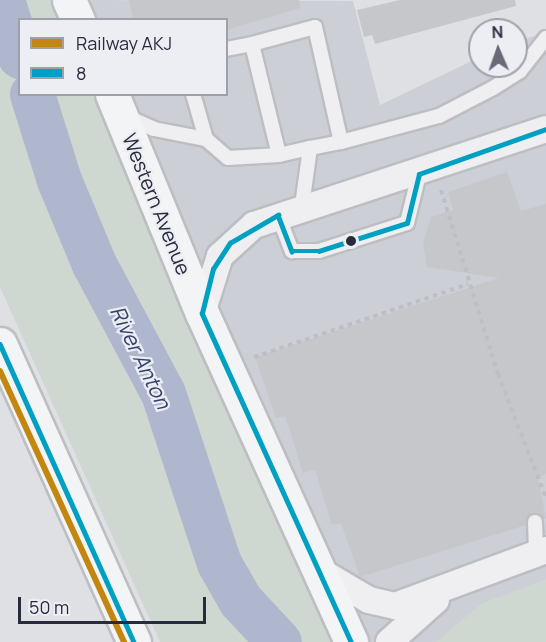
<!DOCTYPE html>
<style>
body{margin:0}
#map{position:relative;width:546px;height:642px;overflow:hidden;background:#dfe0e4;font-family:Manrope,sans-serif}
div>[style]{position:absolute}
.built>*{inset:0;background:#cdcfd7}
.green>*{inset:0;background:#ced7d0}
.river>*{height:45px;margin:-22.5px;padding:0 22.5px;transform-origin:22.5px;border-radius:22.5px;background:#afb7ce}
.building>*{inset:0;background:#c5c7cb}
.path>*{height:4px;margin-top:-2px;transform-origin:0;background:repeating-linear-gradient(90deg,#bebfc4 0 4.5px,transparent 0 9px)}
.roads{filter:drop-shadow(2px 0 #bdbec2) drop-shadow(-2px 0 #bdbec2) drop-shadow(0 2px #bdbec2) drop-shadow(0 -2px #bdbec2)}
.lane>*{height:14px;margin:-7px;padding:0 7px;transform-origin:7px;border-radius:7px;background:#efeff1}
.street>*{height:26px;margin:-13px;padding:0 13px;transform-origin:13px;border-radius:13px;background:#efeff1}
.primary>*{height:33px;margin:-16.5px;padding:0 16.5px;transform-origin:16.5px;border-radius:16.5px;background:#f3f4f5}
.bus-1>*{height:4.5px;margin:-2.25px;padding:0 2.25px;transform-origin:2.25px;border-radius:2.25px;background:#00a0c3}
.rail-1>*{height:6px;margin:-3px;padding:0 3px;transform-origin:3px;border-radius:3px;background:#c3870f}
.dots>*{width:16px;height:16px;translate:-50% -50%;box-sizing:border-box;border:3px solid #eceef4;border-radius:50%}
span{translate:-50% -50%;white-space:nowrap;text-align:center;line-height:1.15;-webkit-text-stroke:4.5px #eceef4;paint-order:stroke}
.street-label{font-size:20px;color:#282b3c}
.water-label{font-size:21px;color:#34426d;font-style:italic}
.legend{position:absolute;left:18px;top:18px;width:210px;height:78px;box-sizing:border-box;background:#eceef4;border:2px solid #9ea0aa;margin:0;padding:8px 10px;list-style:none;font-size:18px;color:#282b3c}
.legend li{display:flex;align-items:center;gap:12px;height:30px}
.legend b{width:30px;border:2px solid #9ea0aa}
.north{position:absolute;left:468px;top:18px;width:60px;height:60px;box-sizing:border-box;background:#eceef4;border:2px solid #9ea0aa;border-radius:50%;rotate:358deg;font-size:16px;font-weight:700;line-height:24px;text-align:center;color:#282b3c}
.north::after{content:'';display:block;margin:auto;width:21px;height:27px;background:#686a77;clip-path:polygon(50% 0,100% 100%,50% 72%,0 100%)}
.scale{position:absolute;left:18px;top:597px;width:188px;height:27px;box-sizing:border-box;border:3px solid #282b3c;border-top:0;padding-left:8px;font-size:18px;line-height:21px;white-space:nowrap;color:#282b3c;-webkit-text-stroke:4px #eceef4;paint-order:stroke}
</style>
<div id="map">
<div class="built">
<i style="clip-path:polygon(90px 0,353px 1px,380px 105px,480px 57px,480px 66px,516px 66px,516px 41px,546px 33px,546px 642px,365px 642px,365px 632px,193px 271px,126px 95px,226px 94px,226px 20px,97px 19px)"></i>
</div>
<div class="green">
<i style="clip-path:polygon(0 0,54px 0,62px 19px,20px 20px,20px 94px,95px 95px,176px 293px,338px 642px,160px 642px,0 287px)"></i>
<i style="clip-path:polygon(546px 579px,546px 642px,436px 642px,481px 604px)"></i>
</div>
<div class="river">
<i style="left:2px;top:0;width:59px;rotate:72.2deg"></i>
<i style="left:32px;top:94px;width:90px;rotate:72.6deg"></i>
<i style="left:59px;top:180px;width:91px;rotate:67.4deg"></i>
<i style="left:94px;top:264px;width:146px;rotate:61.9deg"></i>
<i style="left:163px;top:393px;width:179px;rotate:71.8deg"></i>
<i style="left:219px;top:563px;width:43px;rotate:60.4deg"></i>
<i style="left:240px;top:600px;width:57px;rotate:47.1deg"></i>
</div>
<div class="building">
<i style="clip-path:polygon(129px 0,299px 0,300px 8px,226px 30px,226px 20px,133px 20px)"></i>
<i style="clip-path:polygon(400px 0,515px 0,516px 6px,375px 44px,372px 35px,364px 37px,357px 10px)"></i>
<i style="clip-path:polygon(507px 172px,521px 211px,546px 204px,546px 474px,538px 477px,546px 519px,531px 514px,526px 525px,360px 577px,341px 523px,332px 525px,315px 470px,303px 473px,285px 416px,276px 418px,255px 357px,499px 278px,427px 267px,423px 242px,431px 217px,453px 210px,448px 192px)"></i>
</div>
<div class="path">
<i style="left:441px;top:190px;width:193px;rotate:72.8deg"></i>
<i style="left:498px;top:374px;width:133px;rotate:68.8deg"></i>
<i style="left:254px;top:357px;width:226px;rotate:-18.8deg"></i>
</div>
<div class="roads">
<div class="lane">
<i style="left:226px;top:49px;width:26px;rotate:-11deg"></i>
<i style="left:193px;top:94px;width:47px;rotate:73.9deg"></i>
<i style="left:125px;top:116px;width:32px;rotate:24deg"></i>
<i style="left:154px;top:129px;width:53px;rotate:10.9deg"></i>
<i style="left:206px;top:139px;width:29px;rotate:41deg"></i>
<i style="left:228px;top:158px;width:51px;rotate:-3.4deg"></i>
<i style="left:279px;top:155px;width:114px;rotate:-103.7deg"></i>
<i style="left:252px;top:44px;width:65px;rotate:-15.1deg"></i>
<i style="left:315px;top:27px;width:118px;rotate:77.3deg"></i>
<i style="left:341px;top:142px;width:32px;rotate:169deg"></i>
<i style="left:310px;top:148px;width:59px;rotate:97.9deg"></i>
<i style="left:341px;top:142px;width:101px;rotate:-14.9deg"></i>
<i style="left:439px;top:116px;width:61px;rotate:-27.4deg"></i>
<i style="left:493px;top:88px;width:32px;rotate:-32deg"></i>
<i style="left:520px;top:71px;width:42px;rotate:-51.8deg"></i>
<i style="left:279px;top:155px;width:32px;rotate:-13deg"></i>
<i style="left:278px;top:215px;width:39px;rotate:69deg"></i>
<i style="left:292px;top:251px;width:27px"></i>
<i style="left:319px;top:251px;width:92px;rotate:-17.7deg"></i>
<i style="left:407px;top:223px;width:50px;rotate:-76.2deg"></i>
<i style="left:535px;top:522px;width:29px;rotate:88deg"></i>
</div>
<div class="street">
<i style="left:202px;top:313px;width:60px;rotate:-72.5deg"></i>
<i style="left:220px;top:256px;width:46px;rotate:-42.4deg"></i>
<i style="left:254px;top:225px;width:307px;rotate:-18.2deg"></i>
<i style="left:318px;top:570px;width:59px;rotate:30.5deg"></i>
<i style="left:369px;top:600px;width:27px;rotate:13deg"></i>
<i style="left:395px;top:606px;width:161px;rotate:-20.3deg"></i>
<i style="left:389px;top:642px;width:63px;rotate:-41.8deg"></i>
</div>
<div class="primary">
<i style="left:69px;top:0;width:22px;rotate:66deg"></i>
<i style="left:112px;top:94px;width:237px;rotate:67.7deg"></i>
<i style="left:202px;top:313px;width:361px;rotate:65.6deg"></i>
<i style="left:0;top:344px;width:327px;rotate:65.8deg"></i>
</div>
</div>
<div class="bus-1">
<i style="left:419px;top:174px;width:135px;rotate:-19.5deg"></i>
<i style="left:278px;top:215px;width:39px;rotate:69deg"></i>
<i style="left:292px;top:251px;width:27px"></i>
<i style="left:319px;top:251px;width:92px;rotate:-17.7deg"></i>
<i style="left:407px;top:223px;width:50px;rotate:-76.2deg"></i>
<i style="left:202px;top:313px;width:361px;rotate:65.6deg"></i>
<i style="left:202px;top:313px;width:45px;rotate:-76deg"></i>
<i style="left:213px;top:269px;width:31px;rotate:-57deg"></i>
<i style="left:230px;top:243px;width:56px;rotate:-30.3deg"></i>
<i style="left:0;top:344px;width:327px;rotate:65.8deg"></i>
</div>
<div class="rail-1">
<i style="left:0;top:371px;width:298px;rotate:65.4deg"></i>
</div>
<div class="dots">
<i style="left:351px;top:241px;background:#282b3c"></i>
</div>
<div class="street-label">
<span style="left:157px;top:204px;rotate:68deg">Western Avenue</span>
</div>
<div class="water-label">
<span style="left:141px;top:357px;rotate:64deg">River Anton</span>
</div>
<ul class="legend">
<li><b style="height:8px;background:#c3870f"></b>Railway AKJ</li>
<li><b style="height:8px;background:#00a0c3"></b>8</li>
</ul>
<div class="north">N</div>
<div class="scale">50 m</div>
</div>
